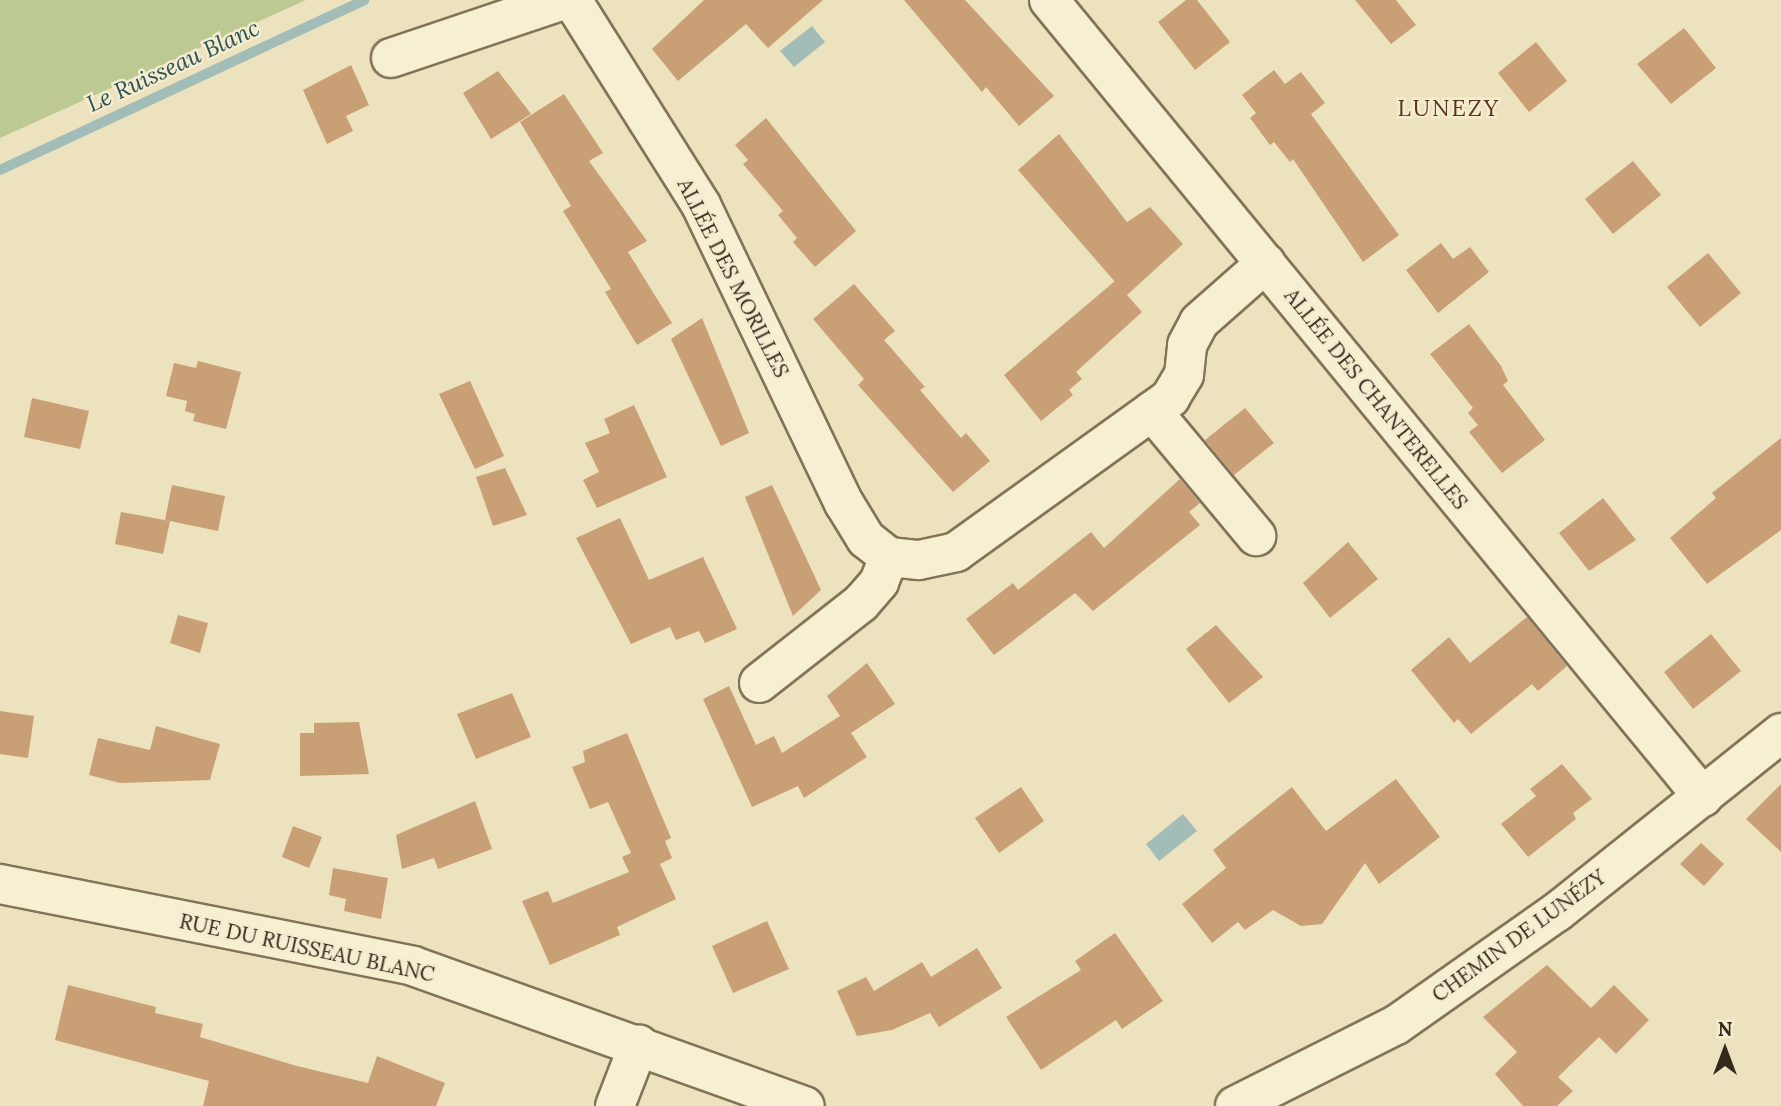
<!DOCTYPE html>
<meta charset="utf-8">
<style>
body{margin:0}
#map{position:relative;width:1781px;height:1106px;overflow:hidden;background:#ece2be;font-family:Lora,serif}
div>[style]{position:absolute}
.green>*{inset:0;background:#bdc993}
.water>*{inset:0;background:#a2bdb8}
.stream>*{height:10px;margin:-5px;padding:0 5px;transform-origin:5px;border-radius:5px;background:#a2bdb8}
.building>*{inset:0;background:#c9a075}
.roads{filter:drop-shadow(2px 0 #837358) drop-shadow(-2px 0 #837358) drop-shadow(0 2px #837358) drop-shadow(0 -2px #837358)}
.minor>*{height:38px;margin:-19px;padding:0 19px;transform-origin:19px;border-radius:19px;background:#f7efd1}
span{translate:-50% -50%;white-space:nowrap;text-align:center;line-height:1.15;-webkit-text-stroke:5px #f3ecce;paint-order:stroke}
.street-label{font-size:21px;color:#33291c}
.water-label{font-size:23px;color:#2c5152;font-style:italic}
.neighbourhood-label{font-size:23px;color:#5e311d;letter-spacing:2px}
.north{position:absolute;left:1690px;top:1015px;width:70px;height:70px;-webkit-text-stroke:5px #f3ecce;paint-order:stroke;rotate:0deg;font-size:19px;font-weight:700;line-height:28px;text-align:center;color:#33291c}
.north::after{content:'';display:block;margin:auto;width:24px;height:32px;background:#33291c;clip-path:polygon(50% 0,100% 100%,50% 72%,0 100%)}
</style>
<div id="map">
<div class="green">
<i style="clip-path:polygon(0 0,306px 0,0 138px)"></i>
</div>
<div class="water">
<i style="clip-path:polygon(812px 26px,825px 42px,794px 67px,780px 51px)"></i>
<i style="clip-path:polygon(1183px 814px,1197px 831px,1159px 861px,1146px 844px)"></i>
</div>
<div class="stream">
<i style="left:0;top:170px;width:402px;rotate:-25deg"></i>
</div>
<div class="building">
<i style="clip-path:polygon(704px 0,823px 0,768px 48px,746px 24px,678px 81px,652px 49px)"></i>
<i style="clip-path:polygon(904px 0,965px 0,1054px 96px,1019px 126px,986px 87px,982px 92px)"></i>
<i style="clip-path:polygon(1186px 0,1197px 0,1230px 42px,1195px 70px,1158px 22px)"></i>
<i style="clip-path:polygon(1355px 0,1396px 0,1416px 25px,1391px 44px)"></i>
<i style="clip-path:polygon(1684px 28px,1716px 68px,1671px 104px,1637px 64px)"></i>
<i style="clip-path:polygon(1536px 42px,1567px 81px,1529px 112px,1498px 73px)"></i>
<i style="clip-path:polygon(351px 65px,369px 105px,346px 116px,353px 131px,327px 144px,303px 90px)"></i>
<i style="clip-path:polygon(1274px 70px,1285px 84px,1301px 72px,1325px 103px,1311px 114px,1399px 235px,1363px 262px,1293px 159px,1290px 162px,1274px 142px,1270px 145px,1250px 118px,1256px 113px,1242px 95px)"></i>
<i style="clip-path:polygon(498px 71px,531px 114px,491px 139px,463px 93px)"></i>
<i style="clip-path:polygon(564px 94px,603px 153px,589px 161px,647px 241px,628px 252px,672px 323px,637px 345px,605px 292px,611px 289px,563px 211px,571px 206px,520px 122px)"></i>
<i style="clip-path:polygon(766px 118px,856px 231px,815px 267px,793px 242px,797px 238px,778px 215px,783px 211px,743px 164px,748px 160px,735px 145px)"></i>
<i style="clip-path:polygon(1059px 134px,1127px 222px,1150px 207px,1183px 244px,1127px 295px,1142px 312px,1076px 372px,1082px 379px,1069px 390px,1073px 395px,1041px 421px,1004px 375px,1115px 281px,1122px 290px,1018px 170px)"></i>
<i style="clip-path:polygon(1633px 161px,1661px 195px,1613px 234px,1585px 199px)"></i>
<i style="clip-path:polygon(1441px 243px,1453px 259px,1470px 247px,1489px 272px,1438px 313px,1406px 270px)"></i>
<i style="clip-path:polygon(1708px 253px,1741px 293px,1700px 327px,1667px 287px)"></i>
<i style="clip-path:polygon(854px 284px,895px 331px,884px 340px,925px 387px,920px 390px,961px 438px,966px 433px,990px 461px,953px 492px,858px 385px,864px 379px,813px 319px)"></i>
<i style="clip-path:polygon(702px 318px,749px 433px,721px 446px,671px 339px)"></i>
<i style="clip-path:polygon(1469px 324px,1501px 366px,1508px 381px,1503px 385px,1545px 440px,1502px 473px,1469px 432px,1478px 425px,1468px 413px,1473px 408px,1430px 354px)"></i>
<i style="clip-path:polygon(198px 361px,241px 372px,226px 429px,193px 421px,195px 414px,185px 411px,187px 401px,166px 396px,174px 363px,196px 368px)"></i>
<i style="clip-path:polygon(470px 381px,504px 456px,475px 469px,439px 394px)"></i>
<i style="clip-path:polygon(32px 398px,89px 411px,80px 449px,24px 437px)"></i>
<i style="clip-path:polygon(634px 405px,667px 477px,597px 508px,583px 480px,599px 472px,585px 443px,610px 433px,604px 419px)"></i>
<i style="clip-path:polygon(1245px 408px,1274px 443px,1234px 475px,1205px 440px)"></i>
<i style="clip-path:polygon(1781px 438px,1781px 530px,1707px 584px,1670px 538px,1716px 498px,1712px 493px)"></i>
<i style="clip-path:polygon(505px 468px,527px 515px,493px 526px,476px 477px)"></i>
<i style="clip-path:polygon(1180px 479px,1200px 503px,1189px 512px,1200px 525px,1093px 611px,1075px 593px,994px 655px,966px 619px,1013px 583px,1018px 590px,1091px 532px,1104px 548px)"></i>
<i style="clip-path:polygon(172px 485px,225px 496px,218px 531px,165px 520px)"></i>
<i style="clip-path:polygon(772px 485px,821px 590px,793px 616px,745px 497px)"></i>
<i style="clip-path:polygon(1603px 498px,1636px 540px,1589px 571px,1559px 533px)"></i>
<i style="clip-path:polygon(121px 512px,170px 521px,163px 554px,115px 544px)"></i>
<i style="clip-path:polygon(620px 518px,649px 580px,703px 557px,737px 629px,705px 643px,699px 631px,676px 640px,670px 627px,631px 644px,576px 538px)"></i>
<i style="clip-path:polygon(1348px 542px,1378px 579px,1330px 618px,1303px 583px)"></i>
<i style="clip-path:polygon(178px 615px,208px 623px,200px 653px,170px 643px)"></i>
<i style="clip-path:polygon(1527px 617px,1567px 666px,1538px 691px,1532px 684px,1471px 734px,1458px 719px,1454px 723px,1411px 670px,1449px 637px,1470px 663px)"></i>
<i style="clip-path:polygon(1216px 625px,1263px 677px,1229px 703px,1186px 649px)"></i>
<i style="clip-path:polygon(1711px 634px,1741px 671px,1693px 709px,1664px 672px)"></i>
<i style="clip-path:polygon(867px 663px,895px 704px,851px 733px,867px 757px,804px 798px,798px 786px,752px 807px,703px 699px,729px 686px,756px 745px,774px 736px,782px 753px,840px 716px,827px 696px)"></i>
<i style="clip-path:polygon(512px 693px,531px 737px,476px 759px,457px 714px)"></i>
<i style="clip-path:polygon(0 711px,34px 716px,28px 758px,0 754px)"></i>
<i style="clip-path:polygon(359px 722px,369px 774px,300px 776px,300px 733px,314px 733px,314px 723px)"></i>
<i style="clip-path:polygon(156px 726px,220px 744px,210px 780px,120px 783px,89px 775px,98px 738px,150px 750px)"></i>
<i style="clip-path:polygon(627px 733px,671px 838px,665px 841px,672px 858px,660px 864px,676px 899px,617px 927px,620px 935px,550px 965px,522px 901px,548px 891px,553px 903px,629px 872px,622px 857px,631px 853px,608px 802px,590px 809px,572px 767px,585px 762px,583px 751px)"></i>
<i style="clip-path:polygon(1562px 764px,1592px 799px,1573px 813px,1576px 819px,1528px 857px,1501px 824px,1536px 796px,1530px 789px)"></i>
<i style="clip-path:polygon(1396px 779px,1440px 837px,1379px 884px,1365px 863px,1322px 924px,1301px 926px,1273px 910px,1245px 930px,1238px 922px,1212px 943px,1182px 904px,1226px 868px,1213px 850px,1292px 787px,1326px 831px)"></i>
<i style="clip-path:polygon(1781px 784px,1781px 852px,1746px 819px)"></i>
<i style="clip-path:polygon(1021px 787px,1044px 821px,999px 853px,975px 818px)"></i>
<i style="clip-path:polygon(475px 801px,492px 849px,438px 869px,434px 858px,402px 869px,396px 835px)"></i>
<i style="clip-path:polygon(293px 826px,322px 837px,309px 868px,282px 857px)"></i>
<i style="clip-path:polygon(1701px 843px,1724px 864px,1704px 886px,1680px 864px)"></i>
<i style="clip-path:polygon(333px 868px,388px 878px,381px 919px,344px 911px,346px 899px,329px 895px)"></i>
<i style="clip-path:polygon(767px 921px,789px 969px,733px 993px,712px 946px)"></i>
<i style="clip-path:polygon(1115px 933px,1163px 1001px,1122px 1029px,1116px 1020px,1041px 1070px,1006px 1017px,1081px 970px,1075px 961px)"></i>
<i style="clip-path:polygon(977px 948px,1002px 988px,939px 1027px,930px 1013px,892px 1030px,857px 1036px,837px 991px,866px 977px,874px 991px,922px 962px,931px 977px)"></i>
<i style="clip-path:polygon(1547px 965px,1591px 1008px,1614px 985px,1649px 1020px,1616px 1054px,1599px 1037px,1558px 1077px,1573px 1091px,1557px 1106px,1523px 1106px,1495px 1074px,1517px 1052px,1483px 1017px)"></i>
<i style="clip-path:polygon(68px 985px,156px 1007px,155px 1013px,203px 1024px,200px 1037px,297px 1066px,368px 1083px,377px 1056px,445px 1083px,436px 1106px,203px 1106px,209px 1081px,55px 1040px)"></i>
</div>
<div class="roads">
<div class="minor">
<i style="left:572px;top:0;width:242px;rotate:57.8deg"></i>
<i style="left:701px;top:205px;width:331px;rotate:64.4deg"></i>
<i style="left:844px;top:503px;width:42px;rotate:58.6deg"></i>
<i style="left:866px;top:539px;width:29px;rotate:38deg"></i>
<i style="left:889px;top:557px;width:30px;rotate:6deg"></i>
<i style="left:919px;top:560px;width:38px;rotate:-12deg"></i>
<i style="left:956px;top:552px;width:264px;rotate:-35.7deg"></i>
<i style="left:1170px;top:398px;width:27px;rotate:-59deg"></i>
<i style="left:1184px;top:375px;width:30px;rotate:-84deg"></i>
<i style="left:1187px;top:345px;width:26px;rotate:-62deg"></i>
<i style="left:1199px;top:322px;width:89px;rotate:-41.4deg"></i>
<i style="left:1049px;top:0;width:1031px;rotate:50.63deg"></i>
<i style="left:391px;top:58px;width:182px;rotate:-18.6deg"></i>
<i style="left:1152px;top:411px;width:163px;rotate:50.2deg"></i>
<i style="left:759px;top:683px;width:130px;rotate:-38.1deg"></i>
<i style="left:861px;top:603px;width:28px;rotate:-49deg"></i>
<i style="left:879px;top:582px;width:27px;rotate:-68deg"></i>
<i style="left:0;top:884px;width:421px;rotate:11.2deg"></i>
<i style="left:413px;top:966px;width:416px;rotate:19.7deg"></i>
<i style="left:615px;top:1106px;width:66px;rotate:-68.8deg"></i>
<i style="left:1235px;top:1106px;width:180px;rotate:-26.7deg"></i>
<i style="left:1396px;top:1025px;width:197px;rotate:-35.1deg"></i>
<i style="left:1557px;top:912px;width:287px;rotate:-38.6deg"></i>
</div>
</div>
<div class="street-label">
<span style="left:733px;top:278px;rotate:63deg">ALLÉE DES MORILLES</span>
<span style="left:1376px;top:399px;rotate:51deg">ALLÉE DES CHANTERELLES</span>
<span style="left:1519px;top:936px;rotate:-36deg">CHEMIN DE LUNÉZY</span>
<span style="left:307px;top:948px;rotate:12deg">RUE DU RUISSEAU BLANC</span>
</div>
<div class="water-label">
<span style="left:173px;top:66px;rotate:-25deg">Le Ruisseau Blanc</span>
</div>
<div class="neighbourhood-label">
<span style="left:1449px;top:108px">LUNEZY</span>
</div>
<div class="north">N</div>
</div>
